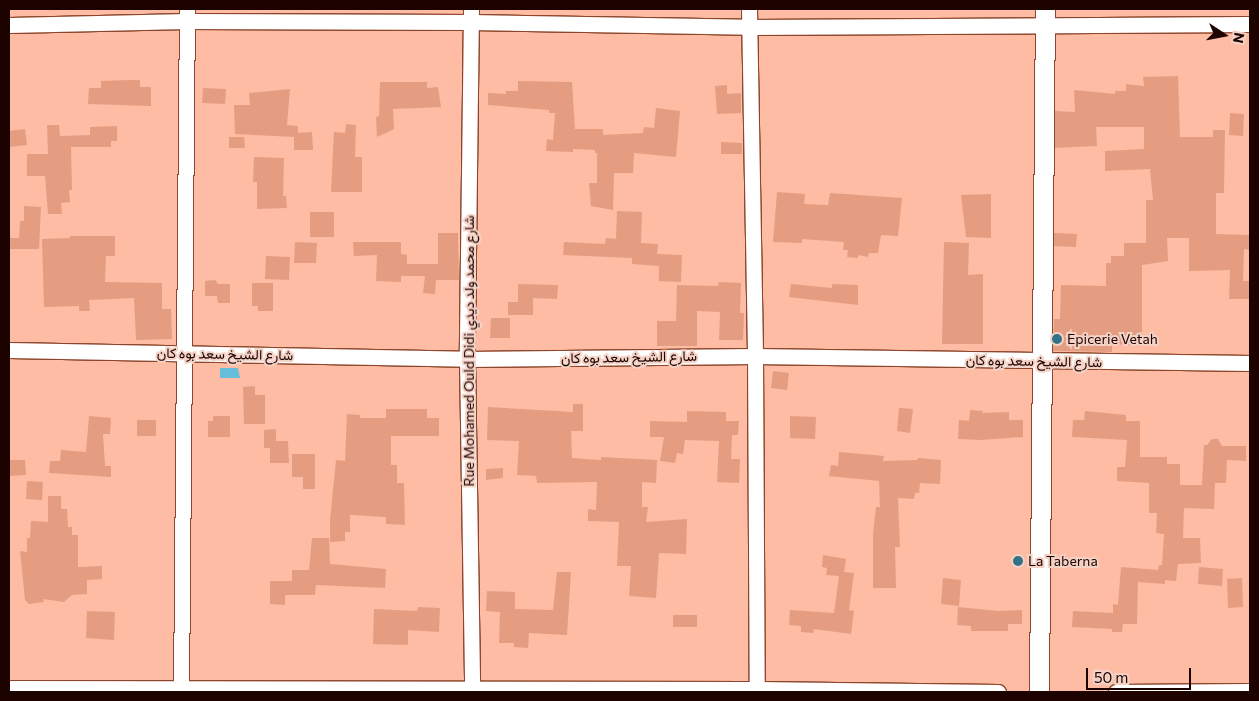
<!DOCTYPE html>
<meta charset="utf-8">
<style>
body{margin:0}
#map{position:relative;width:1259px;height:701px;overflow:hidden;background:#fdbca3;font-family:Commissioner,Vazirmatn,sans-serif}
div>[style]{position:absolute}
.water>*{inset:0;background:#65beda}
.building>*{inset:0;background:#e59d82}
.roads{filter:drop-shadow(1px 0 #8d462b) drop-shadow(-1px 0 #8d462b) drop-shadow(0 1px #8d462b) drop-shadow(0 -1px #8d462b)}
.minor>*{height:15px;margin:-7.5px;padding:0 7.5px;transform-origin:7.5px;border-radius:7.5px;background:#fff}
.tertiary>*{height:19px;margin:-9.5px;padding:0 9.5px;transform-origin:9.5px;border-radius:9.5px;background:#fff}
.dots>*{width:14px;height:14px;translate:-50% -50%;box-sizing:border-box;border:2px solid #f4d2c6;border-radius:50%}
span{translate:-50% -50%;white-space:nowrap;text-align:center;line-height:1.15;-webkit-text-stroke:4px #f4d2c6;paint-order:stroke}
.poi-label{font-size:14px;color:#1d0300}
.left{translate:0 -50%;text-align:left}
.street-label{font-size:14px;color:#1d0300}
.frame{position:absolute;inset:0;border:10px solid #1d0300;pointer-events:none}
.north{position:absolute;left:1199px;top:10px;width:50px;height:50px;-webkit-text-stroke:4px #f4d2c6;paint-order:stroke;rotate:101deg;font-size:14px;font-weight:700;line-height:20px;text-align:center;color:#1d0300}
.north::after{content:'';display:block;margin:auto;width:18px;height:22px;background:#1d0300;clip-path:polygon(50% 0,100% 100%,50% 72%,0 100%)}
.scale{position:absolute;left:1086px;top:668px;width:105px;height:22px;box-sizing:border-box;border:2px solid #1d0300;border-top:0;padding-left:6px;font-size:15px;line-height:18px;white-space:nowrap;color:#1d0300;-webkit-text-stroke:4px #f4d2c6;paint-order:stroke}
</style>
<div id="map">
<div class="water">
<i style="clip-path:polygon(220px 368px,238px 368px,240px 378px,220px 378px)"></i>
</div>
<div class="building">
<i style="clip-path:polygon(1178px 76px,1180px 137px,1213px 137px,1213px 130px,1225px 130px,1224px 193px,1216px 193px,1216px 234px,1250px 235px,1250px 250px,1244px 249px,1243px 281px,1250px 281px,1250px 299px,1229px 299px,1230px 270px,1189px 271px,1189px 238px,1167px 238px,1168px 261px,1142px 265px,1142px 346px,1112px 344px,1112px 352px,1053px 351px,1054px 319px,1060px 319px,1061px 285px,1106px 286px,1106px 263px,1111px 263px,1111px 256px,1124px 256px,1124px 243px,1146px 243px,1146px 200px,1153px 200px,1150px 169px,1105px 171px,1105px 151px,1144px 149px,1144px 127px,1096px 127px,1097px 146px,1055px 148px,1055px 111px,1075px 112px,1074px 90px,1115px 94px,1115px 91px,1126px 91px,1126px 84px,1144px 86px,1143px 77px)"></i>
<i style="clip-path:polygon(129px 80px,140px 80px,140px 87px,151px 87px,151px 106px,88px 104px,89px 88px,101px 88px,101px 81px)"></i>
<i style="clip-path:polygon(518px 81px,572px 82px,575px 129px,603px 129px,603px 135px,643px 133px,644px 127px,654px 128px,656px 108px,680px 111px,676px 157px,634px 153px,633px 173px,614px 173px,613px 210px,591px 206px,589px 183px,597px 183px,597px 153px,595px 153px,595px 150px,573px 149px,573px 152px,546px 151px,547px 139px,553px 140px,555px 113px,549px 113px,549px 110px,488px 105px,488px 93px,506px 94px,506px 91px,518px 91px)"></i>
<i style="clip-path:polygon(380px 82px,427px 82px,427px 88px,438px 87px,441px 107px,393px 109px,394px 129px,377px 137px,376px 117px,379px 116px)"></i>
<i style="clip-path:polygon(727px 85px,727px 94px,741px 93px,741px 113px,717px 114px,715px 86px)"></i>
<i style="clip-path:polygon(203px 88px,226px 89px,225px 104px,202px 103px)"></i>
<i style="clip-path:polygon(290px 89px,287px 125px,298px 126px,298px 133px,312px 132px,313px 150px,294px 150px,294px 137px,235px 134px,234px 105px,250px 105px,249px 93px)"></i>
<i style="clip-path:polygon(1230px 113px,1244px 114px,1243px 136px,1229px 135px)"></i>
<i style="clip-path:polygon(346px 124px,356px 125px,355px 157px,362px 157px,362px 192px,331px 192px,334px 132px,345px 133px)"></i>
<i style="clip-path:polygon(47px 125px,59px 125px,60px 136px,90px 135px,90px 127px,117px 126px,117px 141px,111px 141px,111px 147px,71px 147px,72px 190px,69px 190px,70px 202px,61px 203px,62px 214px,48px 214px,45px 176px,27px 176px,27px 154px,48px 154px)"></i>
<i style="clip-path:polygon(25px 129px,27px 145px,9px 147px,9px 131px)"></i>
<i style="clip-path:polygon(229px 137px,244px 137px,245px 148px,229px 148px)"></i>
<i style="clip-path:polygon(721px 142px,742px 143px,742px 154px,721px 154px)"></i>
<i style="clip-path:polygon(254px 157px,284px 158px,283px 196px,286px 196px,287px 208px,257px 209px,257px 182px,253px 182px)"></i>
<i style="clip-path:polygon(777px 192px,805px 194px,804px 204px,828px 205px,830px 193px,902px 198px,898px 236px,881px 235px,878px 253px,869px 253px,868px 257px,858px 255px,858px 258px,847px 257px,848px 250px,843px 250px,844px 242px,802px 239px,802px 243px,773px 242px)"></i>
<i style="clip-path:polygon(991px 194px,991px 238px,966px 237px,961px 195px)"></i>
<i style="clip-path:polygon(24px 206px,41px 207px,39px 249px,9px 249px,9px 238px,19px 238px,20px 221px,24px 221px)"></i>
<i style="clip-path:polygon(617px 211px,642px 212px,641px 243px,658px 244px,657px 254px,682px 255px,681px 282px,659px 281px,659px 266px,632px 264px,632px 258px,563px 255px,564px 242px,605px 244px,606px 238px,616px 239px)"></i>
<i style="clip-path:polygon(310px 212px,334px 212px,334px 237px,310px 237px)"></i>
<i style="clip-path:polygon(438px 233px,458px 233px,459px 280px,436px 280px,435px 294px,423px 293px,425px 276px,401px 276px,401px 282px,376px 281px,377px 255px,354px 256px,353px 242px,401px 242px,401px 254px,407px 255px,407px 264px,438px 264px)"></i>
<i style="clip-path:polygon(1054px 233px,1077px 234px,1076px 247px,1054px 246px)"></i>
<i style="clip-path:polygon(70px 236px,115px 236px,115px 256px,106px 256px,105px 282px,162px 283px,162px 309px,171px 309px,172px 339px,136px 340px,134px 298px,89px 300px,90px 311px,79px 311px,79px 306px,44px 307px,42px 239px,70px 238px)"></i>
<i style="clip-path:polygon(295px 242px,317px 243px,316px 263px,294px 263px)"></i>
<i style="clip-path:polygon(944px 242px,969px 243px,968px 275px,983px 274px,983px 344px,942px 344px)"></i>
<i style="clip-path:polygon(266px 256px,290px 257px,289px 280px,265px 279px)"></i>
<i style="clip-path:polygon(215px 280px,218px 284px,230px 284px,230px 303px,218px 303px,217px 296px,205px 296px,205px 281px)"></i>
<i style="clip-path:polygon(719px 282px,741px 283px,740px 313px,744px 313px,743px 340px,719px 340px,720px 312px,697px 311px,697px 346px,657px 346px,657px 321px,676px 321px,677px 285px,718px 286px)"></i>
<i style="clip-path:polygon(252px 283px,273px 283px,273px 311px,258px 311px,258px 306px,252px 306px)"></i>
<i style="clip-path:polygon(518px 284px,558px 285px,557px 299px,533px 298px,533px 315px,508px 315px,508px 302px,518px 302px)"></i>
<i style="clip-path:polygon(791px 284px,832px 288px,832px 284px,858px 285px,858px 305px,789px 297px)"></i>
<i style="clip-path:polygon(491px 318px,510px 318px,510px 338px,490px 338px)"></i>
<i style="clip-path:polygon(773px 371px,789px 373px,787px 390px,771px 388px)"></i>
<i style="clip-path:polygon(255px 386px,255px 395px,265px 395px,265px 424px,244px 424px,243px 387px)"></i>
<i style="clip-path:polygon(573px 404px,583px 404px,583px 431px,571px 431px,572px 458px,601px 460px,601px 457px,657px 460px,656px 483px,642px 482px,642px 507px,648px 507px,646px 522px,687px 519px,686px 554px,659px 553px,656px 598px,629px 596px,631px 566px,617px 566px,619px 522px,588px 521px,588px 509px,596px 510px,597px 482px,537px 483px,536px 476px,517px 475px,519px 441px,487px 440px,488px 407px,573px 412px)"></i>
<i style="clip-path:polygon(899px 408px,913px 409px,910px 433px,897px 431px)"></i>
<i style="clip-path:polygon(386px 409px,427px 409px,427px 418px,439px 418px,439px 436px,391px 436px,391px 465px,397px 465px,397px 483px,404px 483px,405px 525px,386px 524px,386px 517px,350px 515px,350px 532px,345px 532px,345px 541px,330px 542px,330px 520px,336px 460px,345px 461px,347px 414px,360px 415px,360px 418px,386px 418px)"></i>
<i style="clip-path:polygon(970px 410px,983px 411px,982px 413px,1009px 412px,1009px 420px,1023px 420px,1023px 437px,981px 440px,958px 439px,959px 420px,969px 421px)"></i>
<i style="clip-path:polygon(687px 411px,726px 412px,726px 421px,739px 421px,738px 435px,732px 435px,731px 459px,740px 459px,739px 483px,717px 482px,719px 441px,685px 440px,683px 454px,677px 453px,675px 463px,660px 461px,664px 437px,650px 437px,650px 421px,687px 422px)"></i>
<i style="clip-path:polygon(1085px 411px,1126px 415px,1126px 421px,1140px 421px,1140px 457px,1167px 457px,1167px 464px,1180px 464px,1180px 485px,1202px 485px,1204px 445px,1207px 445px,1212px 439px,1218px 439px,1222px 446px,1246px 446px,1246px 461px,1227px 460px,1226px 483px,1215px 483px,1214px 509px,1184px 508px,1183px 538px,1200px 538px,1201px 563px,1178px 564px,1176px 581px,1165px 580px,1165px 584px,1138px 582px,1137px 624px,1123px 624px,1122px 632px,1112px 632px,1112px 629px,1072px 627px,1073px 611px,1113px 613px,1113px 604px,1118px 605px,1121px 567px,1158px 570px,1159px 565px,1162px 565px,1164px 534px,1156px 533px,1157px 513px,1149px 513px,1149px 483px,1117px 481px,1117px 467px,1125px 467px,1127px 440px,1072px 437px,1073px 420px,1084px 420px)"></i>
<i style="clip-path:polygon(89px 416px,111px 418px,110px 434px,103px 434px,105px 466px,111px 466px,111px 477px,49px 473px,50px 461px,60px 461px,61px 450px,86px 452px)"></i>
<i style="clip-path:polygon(213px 416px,230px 416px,230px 437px,208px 437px,208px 421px,213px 421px)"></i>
<i style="clip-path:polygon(790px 416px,816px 417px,815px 439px,790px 438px)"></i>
<i style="clip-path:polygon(137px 420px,156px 420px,156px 436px,137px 436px)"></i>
<i style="clip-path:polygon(276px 429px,276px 441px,288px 441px,289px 463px,270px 463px,270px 448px,264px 448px,264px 430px)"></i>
<i style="clip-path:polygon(839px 452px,884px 456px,883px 461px,917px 460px,918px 458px,941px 460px,940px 484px,920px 483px,919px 493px,915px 493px,914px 499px,898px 498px,900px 547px,895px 547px,896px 588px,873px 588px,873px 534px,876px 507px,880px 507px,879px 481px,829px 476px,831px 465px,838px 466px)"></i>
<i style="clip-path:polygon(292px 454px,315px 454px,315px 489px,303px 489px,303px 477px,292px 477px)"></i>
<i style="clip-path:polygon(9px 460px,25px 460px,26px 475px,9px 476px)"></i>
<i style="clip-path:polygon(503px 468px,503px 478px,486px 480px,486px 469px)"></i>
<i style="clip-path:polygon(27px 481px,43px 482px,42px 500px,26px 499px)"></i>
<i style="clip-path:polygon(48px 496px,61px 496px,61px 509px,67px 509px,68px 527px,72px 527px,72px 535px,78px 535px,78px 567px,102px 566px,102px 579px,87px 580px,87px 594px,72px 595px,64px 602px,43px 599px,44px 602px,29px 604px,25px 600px,20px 551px,27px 552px,27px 538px,30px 538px,31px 521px,48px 522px)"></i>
<i style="clip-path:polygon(312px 538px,329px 538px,330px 564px,386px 569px,385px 588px,316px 585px,315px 595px,285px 595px,285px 605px,270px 604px,270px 581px,292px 581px,292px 570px,309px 570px)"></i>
<i style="clip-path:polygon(823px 555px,846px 559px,844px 572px,854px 573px,849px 610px,854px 611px,851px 634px,814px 629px,813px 633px,801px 632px,801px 626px,789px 625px,790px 610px,834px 613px,839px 576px,826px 575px,827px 568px,822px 567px)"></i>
<i style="clip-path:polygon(1199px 567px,1223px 569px,1222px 586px,1198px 584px)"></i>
<i style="clip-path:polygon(557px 572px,571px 572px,567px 635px,529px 633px,528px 648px,514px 647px,514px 643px,499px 643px,500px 612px,486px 611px,487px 591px,515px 592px,515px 609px,553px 610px)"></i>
<i style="clip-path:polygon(943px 578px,961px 580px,959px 606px,941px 604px)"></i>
<i style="clip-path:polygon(1242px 578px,1243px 607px,1228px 608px,1227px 579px)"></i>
<i style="clip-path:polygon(418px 607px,440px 608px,439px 632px,408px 630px,408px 645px,373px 644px,374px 609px,417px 611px)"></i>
<i style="clip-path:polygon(958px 607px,998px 611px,1022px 610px,1022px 624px,1008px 624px,1008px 631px,971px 631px,971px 626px,957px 625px)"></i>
<i style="clip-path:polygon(87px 611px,115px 612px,114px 640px,86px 638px)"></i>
<i style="clip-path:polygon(673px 615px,697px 615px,697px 627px,673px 627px)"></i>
</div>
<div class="roads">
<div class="minor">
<i style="left:471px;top:9px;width:350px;rotate:90.7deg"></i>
<i style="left:467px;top:359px;width:333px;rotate:89.1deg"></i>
<i style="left:749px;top:9px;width:347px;rotate:89deg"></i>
<i style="left:755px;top:356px;width:336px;rotate:89.7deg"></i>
<i style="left:9px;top:25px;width:178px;rotate:-1.3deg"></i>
<i style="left:187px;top:21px;width:284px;rotate:0.2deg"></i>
<i style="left:471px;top:22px;width:278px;rotate:1deg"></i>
<i style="left:749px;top:27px;width:501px;rotate:-0.34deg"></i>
<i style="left:9px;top:350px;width:458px;rotate:1.1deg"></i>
<i style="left:467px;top:359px;width:288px;rotate:-0.6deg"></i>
<i style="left:755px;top:356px;width:495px;rotate:0.8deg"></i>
<i style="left:9px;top:688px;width:748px;rotate:0.08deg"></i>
<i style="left:757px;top:689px;width:241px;rotate:0.7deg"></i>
<i style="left:181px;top:692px;width:683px;rotate:-89.5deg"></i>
<i style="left:1116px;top:692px;width:134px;rotate:-0.4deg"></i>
</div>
<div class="tertiary">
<i style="left:1039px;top:692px;width:683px;rotate:-89.5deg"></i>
</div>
</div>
<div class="dots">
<i style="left:1057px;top:339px;background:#337387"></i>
<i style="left:1018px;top:561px;background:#337387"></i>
</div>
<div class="poi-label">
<span class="left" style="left:1067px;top:339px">Epicerie Vetah</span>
<span class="left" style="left:1028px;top:561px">La Taberna</span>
</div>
<div class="street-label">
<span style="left:469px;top:351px;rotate:-90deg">Rue Mohamed Ould Didi شارع محمد ولد ديدي</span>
<span style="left:225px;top:354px;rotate:1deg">شارع الشيخ سعد بوه كان</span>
<span style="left:629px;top:357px;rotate:-1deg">شارع الشيخ سعد بوه كان</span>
<span style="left:1034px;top:361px;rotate:1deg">شارع الشيخ سعد بوه كان</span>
</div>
<div class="frame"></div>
<div class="north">N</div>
<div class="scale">50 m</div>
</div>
